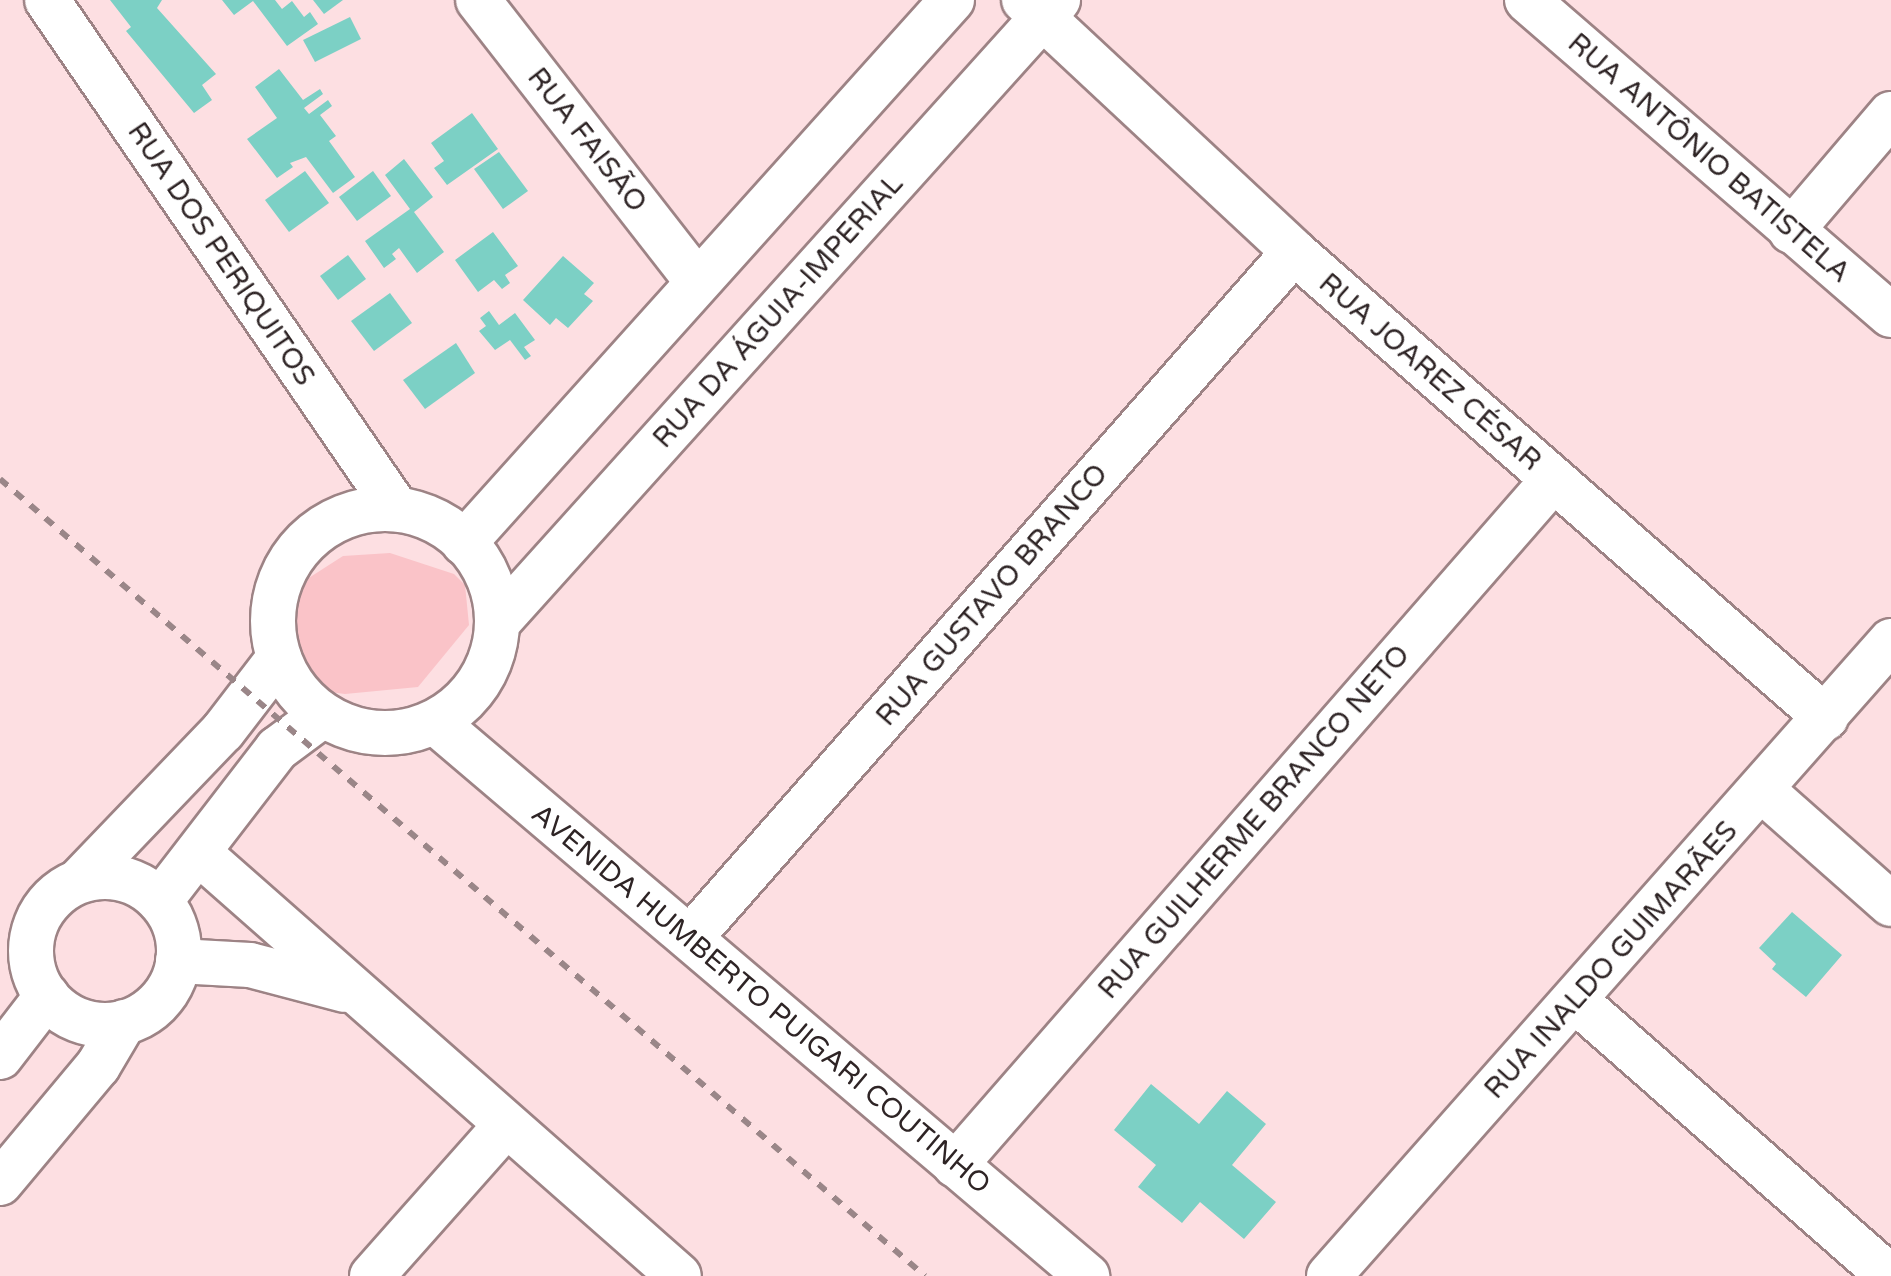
<!DOCTYPE html>
<meta charset="utf-8">
<style>
body{margin:0}
#map{position:relative;width:1891px;height:1276px;overflow:hidden;background:#fddfe2;font-family:"Varela Round",sans-serif}
div>[style]{position:absolute}
.green>*{inset:0;background:#fac3c8}
.building>*{inset:0;background:#7cd0c5}
.roads{filter:drop-shadow(2px 0 #9d8385) drop-shadow(-2px 0 #9d8385) drop-shadow(0 2px #9d8385) drop-shadow(0 -2px #9d8385)}
.minor>*{height:44px;margin:-22px;padding:0 22px;transform-origin:22px;border-radius:22px;background:#fff}
.tertiary>*{height:44px;margin:-22px;padding:0 22px;transform-origin:22px;border-radius:22px;background:#fff}
.tertiary>.ring{margin:-22px;padding:0;box-sizing:content-box;background:none;border:44px solid #fff;border-radius:50%}
.rail>*{height:6px;margin-top:-3px;transform-origin:0;background:repeating-linear-gradient(90deg,#9a8688 0 10px,transparent 0 20px)}
span{translate:-50% -50%;white-space:nowrap;text-align:center;line-height:1.15;-webkit-text-stroke:7px #fff;paint-order:stroke}
.street-label{font-size:28px;color:#2e2425}
</style>
<div id="map">
<div class="green">
<i style="clip-path:polygon(390px 553px,454px 574px,465px 585px,469px 625px,418px 687px,345px 694px,314px 690px,288px 619px,304px 581px,343px 556px)"></i>
</div>
<div class="building">
<i style="clip-path:polygon(110px 0,162px 0,157px 8px,216px 74px,202px 85px,212px 100px,194px 113px,126px 31px,131px 27px)"></i>
<i style="clip-path:polygon(222px 0,275px 0,282px 9px,292px 1px,304px 17px,310px 12px,318px 24px,287px 46px,253px 1px,234px 15px)"></i>
<i style="clip-path:polygon(313px 0,343px 0,324px 14px)"></i>
<i style="clip-path:polygon(350px 17px,361px 39px,315px 62px,303px 40px)"></i>
<i style="clip-path:polygon(279px 69px,303px 100px,320px 89px,323px 94px,304px 108px,309px 114px,328px 100px,332px 106px,320px 115px,336px 136px,329px 141px,355px 177px,333px 193px,306px 157px,290px 163px,293px 167px,277px 178px,247px 139px,277px 118px,255px 87px)"></i>
<i style="clip-path:polygon(472px 113px,498px 149px,447px 185px,434px 168px,444px 161px,431px 143px)"></i>
<i style="clip-path:polygon(499px 152px,528px 191px,503px 209px,474px 169px)"></i>
<i style="clip-path:polygon(404px 159px,433px 197px,414px 212px,444px 252px,417px 273px,399px 248px,392px 254px,396px 259px,384px 268px,365px 241px,410px 209px,385px 175px)"></i>
<i style="clip-path:polygon(305px 171px,329px 203px,289px 232px,265px 200px)"></i>
<i style="clip-path:polygon(373px 171px,391px 196px,357px 221px,339px 197px)"></i>
<i style="clip-path:polygon(493px 232px,518px 266px,505px 275px,510px 283px,502px 289px,494px 280px,478px 292px,455px 260px)"></i>
<i style="clip-path:polygon(348px 255px,366px 279px,338px 300px,320px 276px)"></i>
<i style="clip-path:polygon(563px 256px,594px 283px,584px 294px,593px 301px,568px 328px,556px 318px,550px 325px,523px 300px)"></i>
<i style="clip-path:polygon(390px 293px,412px 323px,374px 351px,351px 321px)"></i>
<i style="clip-path:polygon(489px 311px,499px 325px,515px 313px,535px 340px,524px 347px,531px 356px,525px 360px,510px 340px,495px 350px,479px 331px,486px 326px,480px 318px)"></i>
<i style="clip-path:polygon(456px 343px,475px 373px,425px 409px,403px 380px)"></i>
<i style="clip-path:polygon(1792px 912px,1842px 955px,1806px 997px,1772px 969px,1776px 964px,1759px 948px)"></i>
<i style="clip-path:polygon(1151px 1084px,1199px 1124px,1227px 1091px,1266px 1124px,1232px 1165px,1276px 1202px,1244px 1239px,1200px 1202px,1182px 1223px,1138px 1187px,1156px 1165px,1114px 1130px)"></i>
</div>
<div class="roads">
<div class="minor">
<i style="left:47px;top:0;width:616px;rotate:55.51deg"></i>
<i style="left:478px;top:0;width:355px;rotate:52.1deg"></i>
<i style="left:1024px;top:0;width:369px;rotate:43deg"></i>
<i style="left:1294px;top:252px;width:707px;rotate:41.22deg"></i>
<i style="left:1527px;top:0;width:481px;rotate:40.9deg"></i>
<i style="left:1791px;top:231px;width:154px;rotate:-49.5deg"></i>
<i style="left:435px;top:722px;width:856px;rotate:40.35deg"></i>
<i style="left:1762px;top:790px;width:172px;rotate:41.5deg"></i>
<i style="left:200px;top:854px;width:638px;rotate:41.38deg"></i>
<i style="left:690px;top:938px;width:914px;rotate:-48.64deg"></i>
<i style="left:178px;top:961px;width:72px;rotate:3.2deg"></i>
<i style="left:250px;top:965px;width:98px;rotate:14.7deg"></i>
<i style="left:1576px;top:1001px;width:417px;rotate:41.3deg"></i>
<i style="left:955px;top:1165px;width:909px;rotate:-48.88deg"></i>
<i style="left:372px;top:1276px;width:200px;rotate:-48.4deg"></i>
<i style="left:1329px;top:1276px;width:848px;rotate:-48.49deg"></i>
</div>
<div class="tertiary">
<i class="ring" style="left:273px;top:509px;width:180px;height:180px"></i>
<i style="left:464px;top:543px;width:730px;rotate:-48.05deg"></i>
<i style="left:498px;top:622px;width:837px;rotate:-48deg"></i>
<i class="ring" style="left:31px;top:877px;width:104px;height:104px"></i>
<i style="left:79px;top:881px;width:208px;rotate:-46.2deg"></i>
<i style="left:223px;top:731px;width:92px;rotate:-52.5deg"></i>
<i style="left:160px;top:901px;width:192px;rotate:-52.4deg"></i>
<i style="left:277px;top:749px;width:57px;rotate:-36.5deg"></i>
<i style="left:0;top:1057px;width:77px;rotate:-52.4deg"></i>
<i style="left:0;top:1183px;width:153px;rotate:-50.1deg"></i>
<i style="left:98px;top:1066px;width:51px;rotate:-59.4deg"></i>
</div>
</div>
<div class="rail">
<i style="left:0;top:479px;width:1221px;rotate:40.75deg"></i>
</div>
<div class="street-label">
<span style="left:587px;top:140px;rotate:52deg">RUA FAISÃO</span>
<span style="left:1709px;top:158px;rotate:41deg">RUA ANTÔNIO BATISTELA</span>
<span style="left:221px;top:254px;rotate:56deg">RUA DOS PERIQUITOS</span>
<span style="left:778px;top:311px;rotate:-48deg">RUA DA ÁGUIA-IMPERIAL</span>
<span style="left:1430px;top:372px;rotate:41deg">RUA JOAREZ CÉSAR</span>
<span style="left:992px;top:595px;rotate:-49deg">RUA GUSTAVO BRANCO</span>
<span style="left:1254px;top:822px;rotate:-49deg">RUA GUILHERME BRANCO NETO</span>
<span style="left:1611px;top:960px;rotate:-48deg">RUA INALDO GUIMARÃES</span>
<span style="left:761px;top:999px;rotate:40deg">AVENIDA HUMBERTO PUIGARI COUTINHO</span>
</div>
</div>
